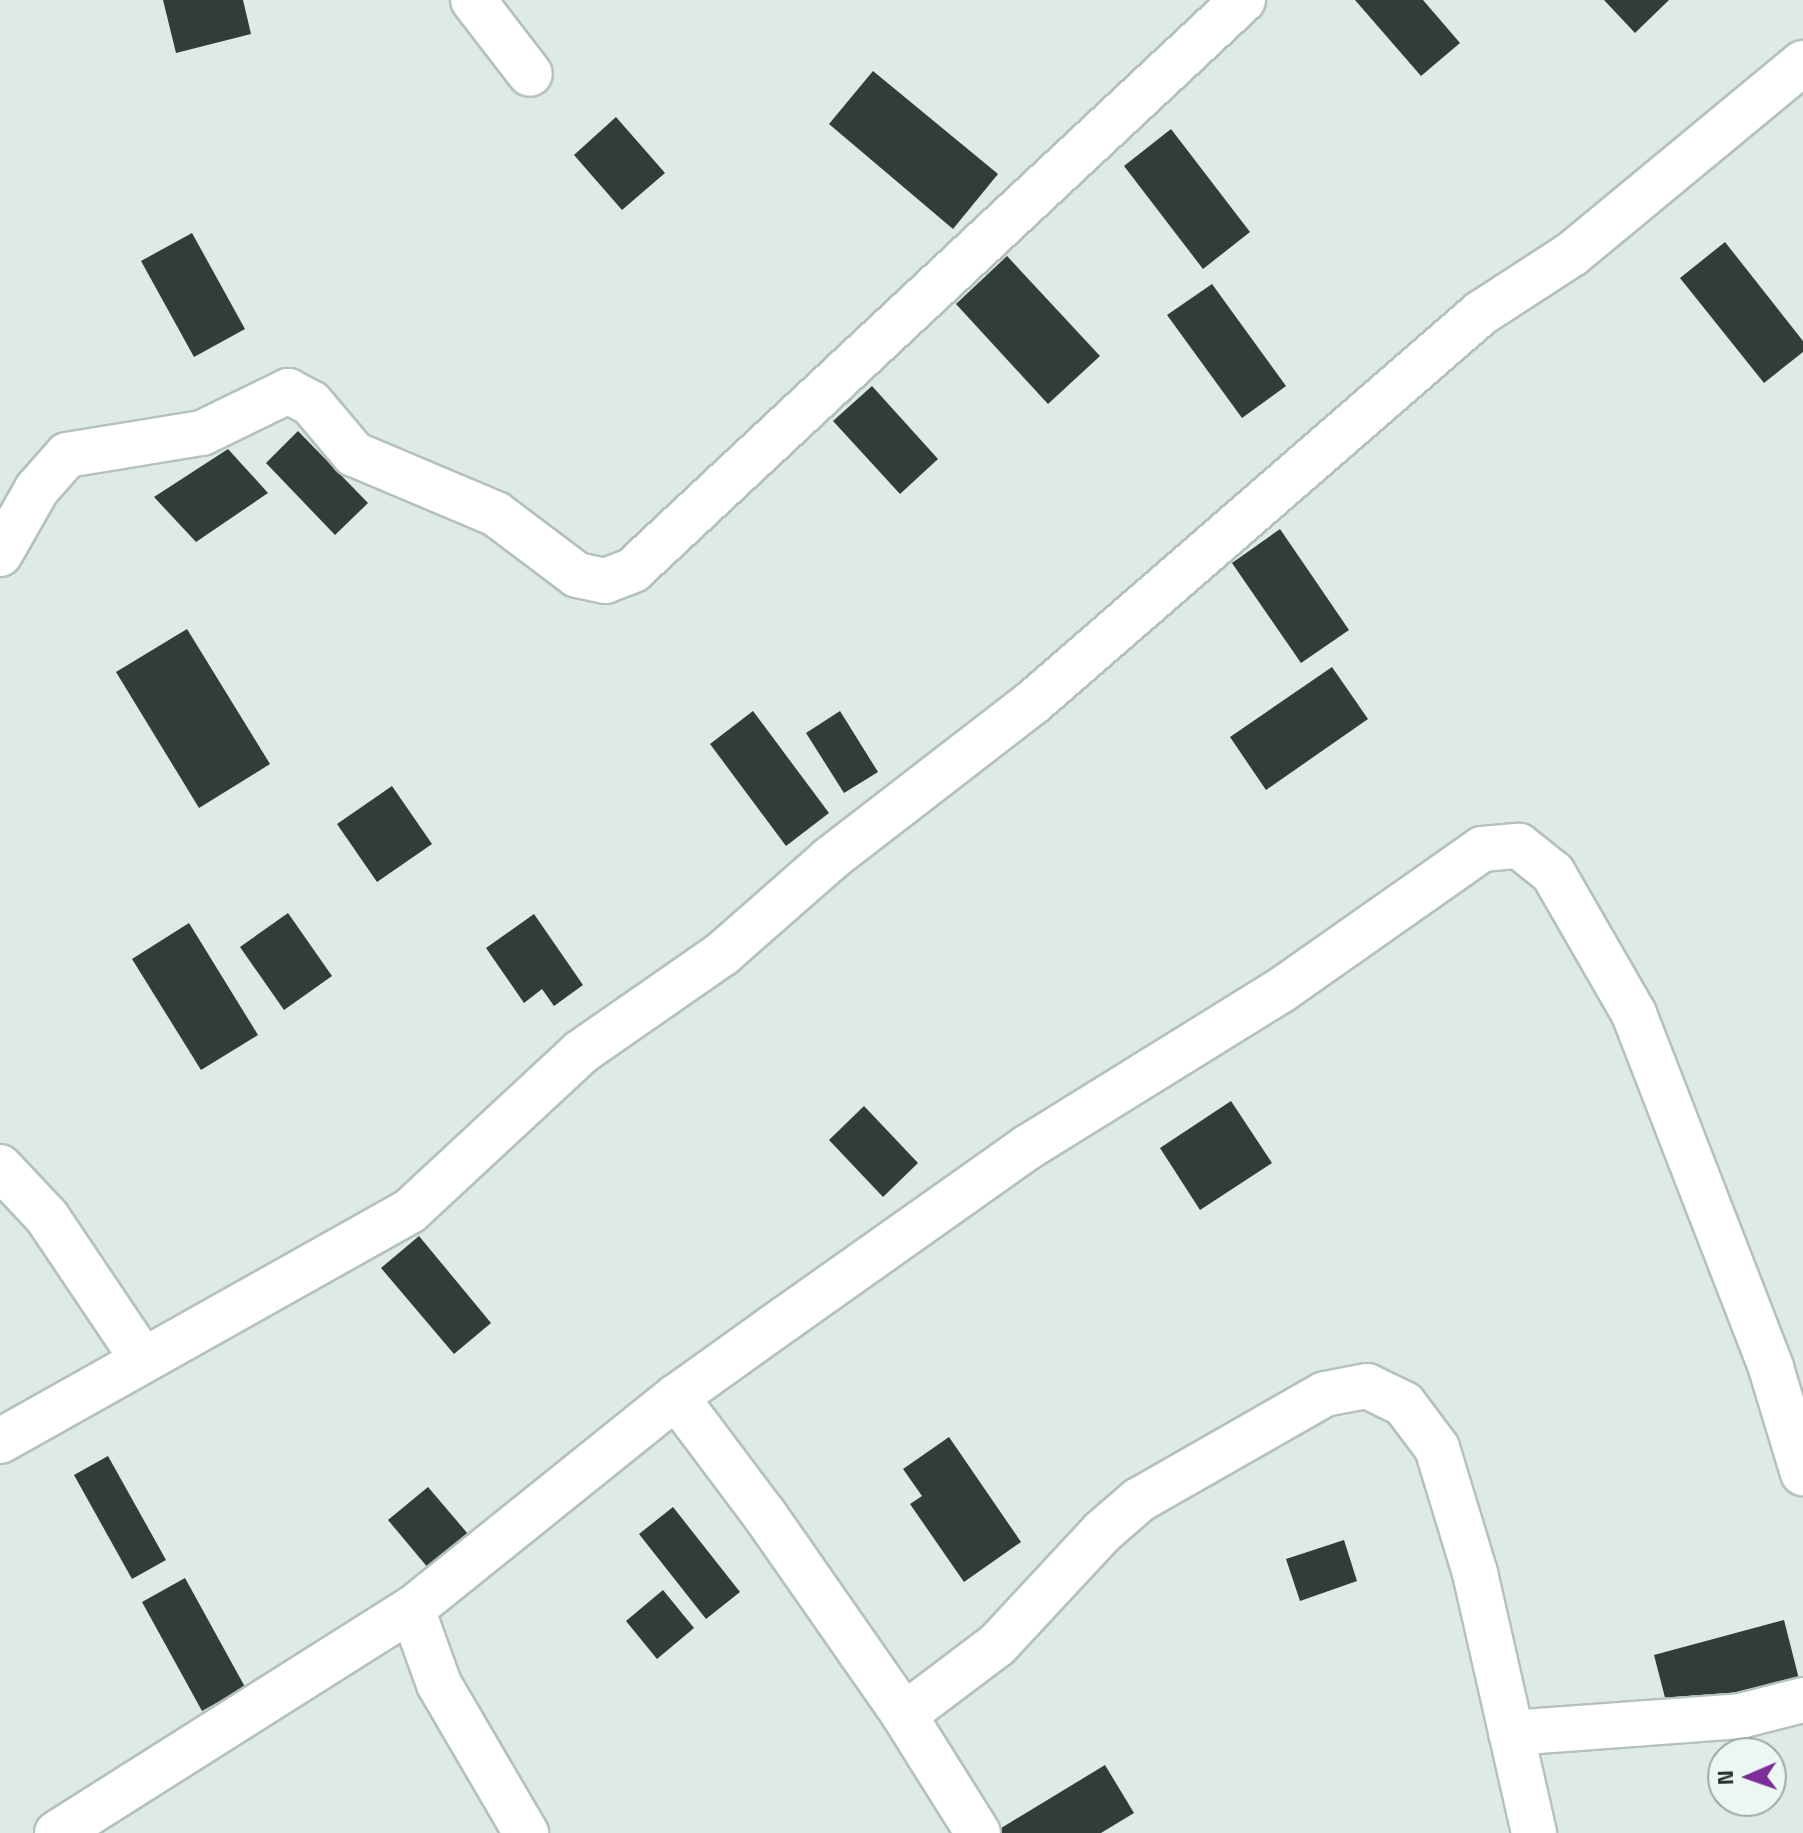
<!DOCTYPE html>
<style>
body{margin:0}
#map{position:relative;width:1803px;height:1833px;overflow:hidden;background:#ddebe4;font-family:"Titillium Web",sans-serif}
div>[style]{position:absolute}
.building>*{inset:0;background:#323d38}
.roads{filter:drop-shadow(2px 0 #b5c2bb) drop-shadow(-2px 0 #b5c2bb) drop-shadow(0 2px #b5c2bb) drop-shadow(0 -2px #b5c2bb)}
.minor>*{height:44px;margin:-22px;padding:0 22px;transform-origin:22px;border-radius:22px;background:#fff}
span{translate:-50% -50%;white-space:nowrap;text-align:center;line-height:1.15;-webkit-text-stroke:8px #ebf8f1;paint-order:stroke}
.north{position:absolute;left:1707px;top:1737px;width:80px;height:80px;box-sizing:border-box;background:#ebf8f1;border:2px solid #9fa8a3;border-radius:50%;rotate:268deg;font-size:22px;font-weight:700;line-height:32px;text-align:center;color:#2c312f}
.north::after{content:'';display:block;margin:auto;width:28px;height:36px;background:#7f2c9b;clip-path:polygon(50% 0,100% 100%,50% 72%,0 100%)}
</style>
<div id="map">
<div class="building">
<i style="clip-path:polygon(163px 0,243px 0,251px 34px,176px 53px)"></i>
<i style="clip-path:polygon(1355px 0,1423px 0,1460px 43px,1421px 76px)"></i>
<i style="clip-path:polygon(1604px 0,1669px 0,1635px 33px)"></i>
<i style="clip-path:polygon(873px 71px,998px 174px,953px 229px,829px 124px)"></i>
<i style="clip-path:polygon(616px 117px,665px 173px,622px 210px,574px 155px)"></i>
<i style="clip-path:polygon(1171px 129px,1250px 232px,1203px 269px,1124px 166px)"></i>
<i style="clip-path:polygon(192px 233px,245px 329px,194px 357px,141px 261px)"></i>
<i style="clip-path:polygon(1725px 242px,1803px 341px,1803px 352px,1764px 383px,1680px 278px)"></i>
<i style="clip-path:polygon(1007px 256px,1100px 356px,1048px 404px,956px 304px)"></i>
<i style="clip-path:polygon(1212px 284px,1286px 386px,1242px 418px,1167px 315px)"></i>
<i style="clip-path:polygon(872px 386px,938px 459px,900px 494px,833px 421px)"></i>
<i style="clip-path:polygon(298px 431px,368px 503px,335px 535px,266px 463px)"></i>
<i style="clip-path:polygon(228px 449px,268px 493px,196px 542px,154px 497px)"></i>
<i style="clip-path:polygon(1280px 529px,1349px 630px,1301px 663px,1232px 563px)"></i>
<i style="clip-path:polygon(187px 629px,270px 764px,199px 808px,116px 672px)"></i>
<i style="clip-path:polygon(1332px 667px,1368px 719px,1266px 790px,1230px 737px)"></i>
<i style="clip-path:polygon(753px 711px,829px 813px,786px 846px,710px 744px)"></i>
<i style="clip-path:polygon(840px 711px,878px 772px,844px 793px,806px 733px)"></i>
<i style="clip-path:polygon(392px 786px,432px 844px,377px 882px,337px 824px)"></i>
<i style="clip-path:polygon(288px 913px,332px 976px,284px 1010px,240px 947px)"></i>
<i style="clip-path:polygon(534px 914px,583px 985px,554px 1006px,542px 989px,524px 1003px,486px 948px)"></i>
<i style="clip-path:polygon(189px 923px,258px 1035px,201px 1070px,132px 959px)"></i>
<i style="clip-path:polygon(1231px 1101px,1272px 1163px,1200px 1210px,1160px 1148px)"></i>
<i style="clip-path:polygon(864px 1106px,918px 1163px,883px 1197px,829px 1140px)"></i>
<i style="clip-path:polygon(419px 1236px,491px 1323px,454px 1354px,381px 1268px)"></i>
<i style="clip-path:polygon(949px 1437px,1021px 1542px,964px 1582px,910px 1504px,922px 1496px,903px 1469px)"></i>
<i style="clip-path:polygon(108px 1456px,166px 1560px,132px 1579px,74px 1475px)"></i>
<i style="clip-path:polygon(428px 1487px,474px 1541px,434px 1575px,388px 1520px)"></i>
<i style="clip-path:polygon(673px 1507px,740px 1592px,706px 1619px,639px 1534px)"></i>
<i style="clip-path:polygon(1344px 1540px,1357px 1581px,1300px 1601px,1286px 1559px)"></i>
<i style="clip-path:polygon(185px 1578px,245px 1687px,202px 1711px,142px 1602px)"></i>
<i style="clip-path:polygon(663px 1590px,694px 1628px,657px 1659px,626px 1621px)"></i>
<i style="clip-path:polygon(1784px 1620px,1800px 1683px,1670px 1717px,1654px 1655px)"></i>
<i style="clip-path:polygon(1105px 1765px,1134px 1813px,1101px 1833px,993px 1833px)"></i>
</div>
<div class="roads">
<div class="minor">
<i style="left:473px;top:0;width:93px;rotate:52.4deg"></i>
<i style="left:0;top:554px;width:75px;rotate:-60.4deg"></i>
<i style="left:37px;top:489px;width:45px;rotate:-48.6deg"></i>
<i style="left:67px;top:455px;width:137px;rotate:-9.3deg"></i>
<i style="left:202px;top:433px;width:96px;rotate:-26deg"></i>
<i style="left:288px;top:391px;width:26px;rotate:28deg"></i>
<i style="left:311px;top:403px;width:67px;rotate:49.9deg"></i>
<i style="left:354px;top:454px;width:154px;rotate:22.9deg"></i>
<i style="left:496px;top:514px;width:101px;rotate:37deg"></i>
<i style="left:577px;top:575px;width:29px;rotate:12deg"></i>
<i style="left:605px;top:581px;width:30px;rotate:-21deg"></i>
<i style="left:633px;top:570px;width:835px;rotate:-43.06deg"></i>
<i style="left:0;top:1167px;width:69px;rotate:46.8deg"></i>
<i style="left:47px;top:1217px;width:172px;rotate:56.1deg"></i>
<i style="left:676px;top:1397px;width:146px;rotate:53.1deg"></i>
<i style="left:764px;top:1514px;width:245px;rotate:55.1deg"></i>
<i style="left:904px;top:1715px;width:139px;rotate:57.9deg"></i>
<i style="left:0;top:1441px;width:470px;rotate:-29.3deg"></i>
<i style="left:410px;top:1211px;width:233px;rotate:-42.9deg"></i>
<i style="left:581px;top:1052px;width:172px;rotate:-34.8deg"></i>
<i style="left:722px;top:954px;width:144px;rotate:-41.3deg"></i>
<i style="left:830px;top:859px;width:255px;rotate:-37.7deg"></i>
<i style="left:1032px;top:703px;width:595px;rotate:-40.98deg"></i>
<i style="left:1481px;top:313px;width:108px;rotate:-33deg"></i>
<i style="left:1572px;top:254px;width:300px;rotate:-39.6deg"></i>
<i style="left:412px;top:1609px;width:80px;rotate:70.2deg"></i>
<i style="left:439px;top:1684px;width:173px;rotate:59.7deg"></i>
<i style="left:904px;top:1715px;width:116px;rotate:-37deg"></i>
<i style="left:997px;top:1645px;width:154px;rotate:-47.1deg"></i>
<i style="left:1102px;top:1532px;width:49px;rotate:-40.9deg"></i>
<i style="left:1139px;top:1500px;width:214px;rotate:-29.7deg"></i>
<i style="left:1325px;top:1394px;width:43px;rotate:-10.8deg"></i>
<i style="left:1367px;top:1386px;width:41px;rotate:25.9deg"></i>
<i style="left:1404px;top:1404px;width:55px;rotate:53.1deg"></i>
<i style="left:1437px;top:1448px;width:131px;rotate:73.1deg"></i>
<i style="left:1475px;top:1573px;width:267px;rotate:77.2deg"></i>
<i style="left:1511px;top:1733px;width:230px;rotate:-4.2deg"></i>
<i style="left:1740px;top:1716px;width:65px;rotate:-14.3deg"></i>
<i style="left:57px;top:1833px;width:420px;rotate:-32.3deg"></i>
<i style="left:412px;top:1609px;width:339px;rotate:-38.8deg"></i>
<i style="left:676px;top:1397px;width:134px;rotate:-35.6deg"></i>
<i style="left:785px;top:1319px;width:298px;rotate:-35.3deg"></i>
<i style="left:1028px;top:1147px;width:296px;rotate:-31.8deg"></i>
<i style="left:1280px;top:991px;width:247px;rotate:-35.1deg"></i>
<i style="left:1482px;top:849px;width:37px;rotate:-5deg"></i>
<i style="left:1519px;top:846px;width:43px;rotate:38.5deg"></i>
<i style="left:1553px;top:873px;width:163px;rotate:60.1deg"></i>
<i style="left:1634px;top:1014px;width:380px;rotate:68.8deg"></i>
<i style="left:1771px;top:1368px;width:110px;rotate:73.1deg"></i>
</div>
</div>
<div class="north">N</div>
</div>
